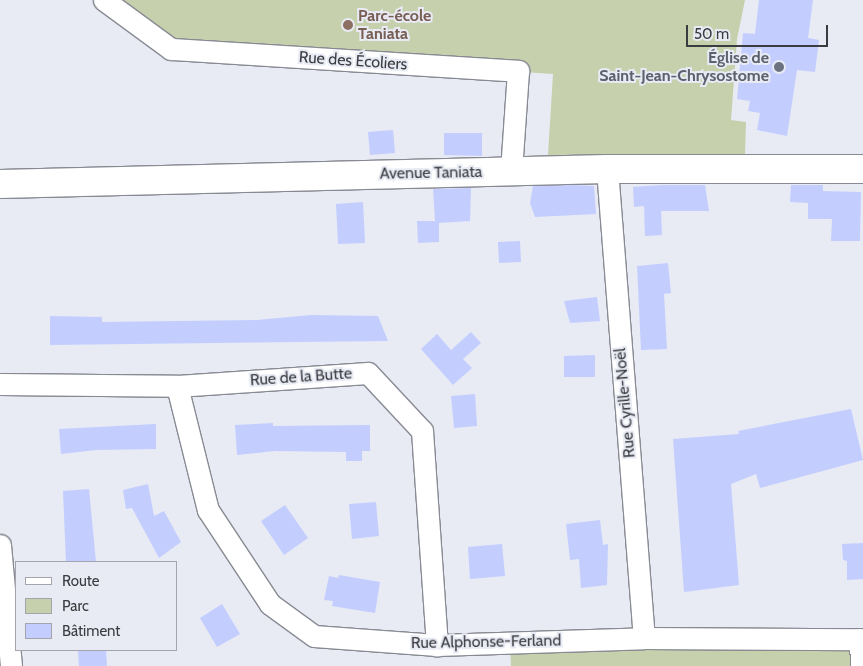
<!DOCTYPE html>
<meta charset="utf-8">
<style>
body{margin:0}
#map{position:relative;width:863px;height:666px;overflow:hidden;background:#e8eaf4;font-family:Cabin,sans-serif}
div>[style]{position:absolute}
.green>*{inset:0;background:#c7d0ac}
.building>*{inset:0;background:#c3ceff}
.roads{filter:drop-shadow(1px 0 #888a93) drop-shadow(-1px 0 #888a93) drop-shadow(0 1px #888a93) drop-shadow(0 -1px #888a93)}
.minor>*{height:21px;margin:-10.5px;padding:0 10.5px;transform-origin:10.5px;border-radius:10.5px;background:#fff}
.major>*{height:28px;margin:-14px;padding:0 14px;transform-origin:14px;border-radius:14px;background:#fff}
.dots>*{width:14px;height:14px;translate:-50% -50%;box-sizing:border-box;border:2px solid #e8eaf4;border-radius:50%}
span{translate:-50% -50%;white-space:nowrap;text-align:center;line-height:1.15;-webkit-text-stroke:4px #e8eaf4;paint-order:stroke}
.education-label{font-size:16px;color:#785e54;font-weight:700}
.left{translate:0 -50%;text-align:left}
.worship-label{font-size:16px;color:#5b616d;font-weight:700}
.right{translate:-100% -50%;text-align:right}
.street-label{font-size:16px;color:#3b3c40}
.legend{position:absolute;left:15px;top:561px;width:162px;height:90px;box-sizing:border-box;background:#e8eaf4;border:1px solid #a3a4ac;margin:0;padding:6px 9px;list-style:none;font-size:15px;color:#3b3c40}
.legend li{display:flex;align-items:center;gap:10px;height:25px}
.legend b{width:25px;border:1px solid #a3a4ac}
.scale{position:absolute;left:686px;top:25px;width:142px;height:22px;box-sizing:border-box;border:2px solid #3b3c40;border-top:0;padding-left:6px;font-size:15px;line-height:18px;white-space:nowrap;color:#3b3c40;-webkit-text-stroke:4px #e8eaf4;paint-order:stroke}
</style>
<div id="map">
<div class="green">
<i style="clip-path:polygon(104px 0,745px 0,737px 39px,731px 120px,746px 122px,745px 154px,548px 155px,553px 74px,171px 49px)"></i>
<i style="clip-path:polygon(860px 639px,861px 666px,511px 666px,510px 644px)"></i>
</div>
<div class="building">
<i style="clip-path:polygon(759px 0,813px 0,808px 38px,819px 40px,815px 72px,797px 70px,787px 136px,757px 130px,760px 113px,748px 111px,750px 101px,737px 99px,743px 33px,755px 34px)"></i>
<i style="clip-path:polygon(393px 130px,395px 153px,370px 155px,368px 132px)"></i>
<i style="clip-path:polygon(444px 133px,482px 133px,482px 156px,444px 155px)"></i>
<i style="clip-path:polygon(574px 185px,594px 186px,596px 214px,535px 217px,530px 203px,533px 186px)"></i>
<i style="clip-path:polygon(662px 185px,705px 185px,709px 211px,661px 211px,662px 235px,645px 236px,644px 206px,634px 207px,633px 187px)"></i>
<i style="clip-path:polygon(791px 185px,823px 185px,823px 191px,861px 192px,860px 241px,831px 241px,832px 219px,808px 219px,808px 203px,790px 202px)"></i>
<i style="clip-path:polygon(471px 188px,470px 221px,439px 223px,439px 242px,418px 243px,417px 221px,435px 221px,433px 189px)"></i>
<i style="clip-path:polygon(363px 202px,365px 243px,338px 244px,336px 204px)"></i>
<i style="clip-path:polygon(520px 241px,521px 262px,499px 263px,498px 242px)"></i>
<i style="clip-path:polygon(668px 263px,671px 293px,664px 294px,667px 349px,641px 350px,637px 266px)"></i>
<i style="clip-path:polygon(597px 297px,600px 321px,570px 323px,564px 301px)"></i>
<i style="clip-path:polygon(311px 315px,378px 316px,388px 341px,50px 345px,50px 316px,102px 317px,102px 322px,257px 320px)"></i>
<i style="clip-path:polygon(471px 332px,481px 343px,463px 359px,472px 368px,453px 385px,421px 349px,437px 334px,451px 350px)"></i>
<i style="clip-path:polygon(595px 355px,595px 377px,564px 377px,564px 356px)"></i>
<i style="clip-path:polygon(475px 394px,477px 426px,454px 428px,451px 396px)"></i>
<i style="clip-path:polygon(851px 409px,863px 460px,760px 488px,756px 474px,731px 484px,739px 585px,684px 592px,673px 439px,739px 434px,738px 431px)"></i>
<i style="clip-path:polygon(273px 423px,273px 426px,370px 425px,370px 451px,362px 451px,362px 461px,346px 461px,346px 452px,275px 451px,237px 455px,235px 425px)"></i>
<i style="clip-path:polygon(156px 424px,156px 449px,96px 450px,61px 454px,59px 429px)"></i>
<i style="clip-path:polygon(148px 484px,154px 516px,164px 511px,181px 542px,159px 558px,132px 508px,126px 509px,123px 490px)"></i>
<i style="clip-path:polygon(89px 489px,96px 562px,66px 562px,63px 491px)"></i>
<i style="clip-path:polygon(376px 502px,379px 536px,352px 539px,349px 504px)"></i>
<i style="clip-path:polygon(285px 505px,308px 538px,284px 555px,261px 521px)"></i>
<i style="clip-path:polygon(600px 520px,603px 545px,608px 544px,607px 585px,581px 588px,579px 559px,570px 560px,566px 524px)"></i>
<i style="clip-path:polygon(863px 543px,863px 579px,847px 580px,847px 561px,843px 560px,842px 544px)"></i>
<i style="clip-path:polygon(502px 544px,505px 576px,470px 579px,468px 547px)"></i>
<i style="clip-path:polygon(339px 575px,380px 582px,375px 613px,332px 606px,333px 601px,324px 600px,329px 576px,338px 578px)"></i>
<i style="clip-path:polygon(222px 604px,240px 634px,217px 647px,200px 618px)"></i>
<i style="clip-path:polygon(78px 650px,106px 650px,107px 666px,79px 666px)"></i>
</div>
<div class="roads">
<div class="minor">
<i style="left:104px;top:0;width:83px;rotate:36.2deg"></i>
<i style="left:171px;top:49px;width:348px;rotate:3.6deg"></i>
<i style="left:518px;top:71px;width:100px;rotate:94deg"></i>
<i style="left:607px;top:169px;width:470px;rotate:85.5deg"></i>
<i style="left:0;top:384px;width:177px;rotate:0.6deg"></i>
<i style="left:177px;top:386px;width:191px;rotate:-3.9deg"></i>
<i style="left:368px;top:373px;width:79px;rotate:47deg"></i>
<i style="left:422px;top:431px;width:215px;rotate:86deg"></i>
<i style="left:177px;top:386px;width:128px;rotate:76deg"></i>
<i style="left:208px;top:510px;width:113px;rotate:56.6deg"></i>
<i style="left:270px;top:604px;width:54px;rotate:36deg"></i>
<i style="left:314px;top:636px;width:123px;rotate:4.2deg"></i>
<i style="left:437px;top:645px;width:207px;rotate:-1.9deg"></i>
<i style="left:644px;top:638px;width:219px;rotate:0.3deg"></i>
<i style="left:0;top:545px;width:121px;rotate:84.8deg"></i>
<i style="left:860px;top:639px;width:27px;rotate:88deg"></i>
</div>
<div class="major">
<i style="left:0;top:184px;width:607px;rotate:-1.42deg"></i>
<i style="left:607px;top:169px;width:256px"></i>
</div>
</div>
<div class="dots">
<i style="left:348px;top:25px;background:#8d6e63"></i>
<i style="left:779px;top:67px;background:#6b7280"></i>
</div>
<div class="education-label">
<span class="left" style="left:358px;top:25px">Parc-école<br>Taniata</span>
</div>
<div class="worship-label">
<span class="right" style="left:769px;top:67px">Église de<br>Saint-Jean-Chrysostome</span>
</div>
<div class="street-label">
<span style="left:353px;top:61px;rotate:4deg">Rue des Écoliers</span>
<span style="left:431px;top:173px;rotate:-1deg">Avenue Taniata</span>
<span style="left:301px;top:377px;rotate:-4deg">Rue de la Butte</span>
<span style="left:625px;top:403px;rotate:-95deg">Rue Cyrille-Noël</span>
<span style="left:486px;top:642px;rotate:-1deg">Rue Alphonse-Ferland</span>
</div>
<ul class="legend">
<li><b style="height:6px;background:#fff"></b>Route</li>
<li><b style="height:14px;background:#c7d0ac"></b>Parc</li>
<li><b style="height:14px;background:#c3ceff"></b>Bâtiment</li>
</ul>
<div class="scale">50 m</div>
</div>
